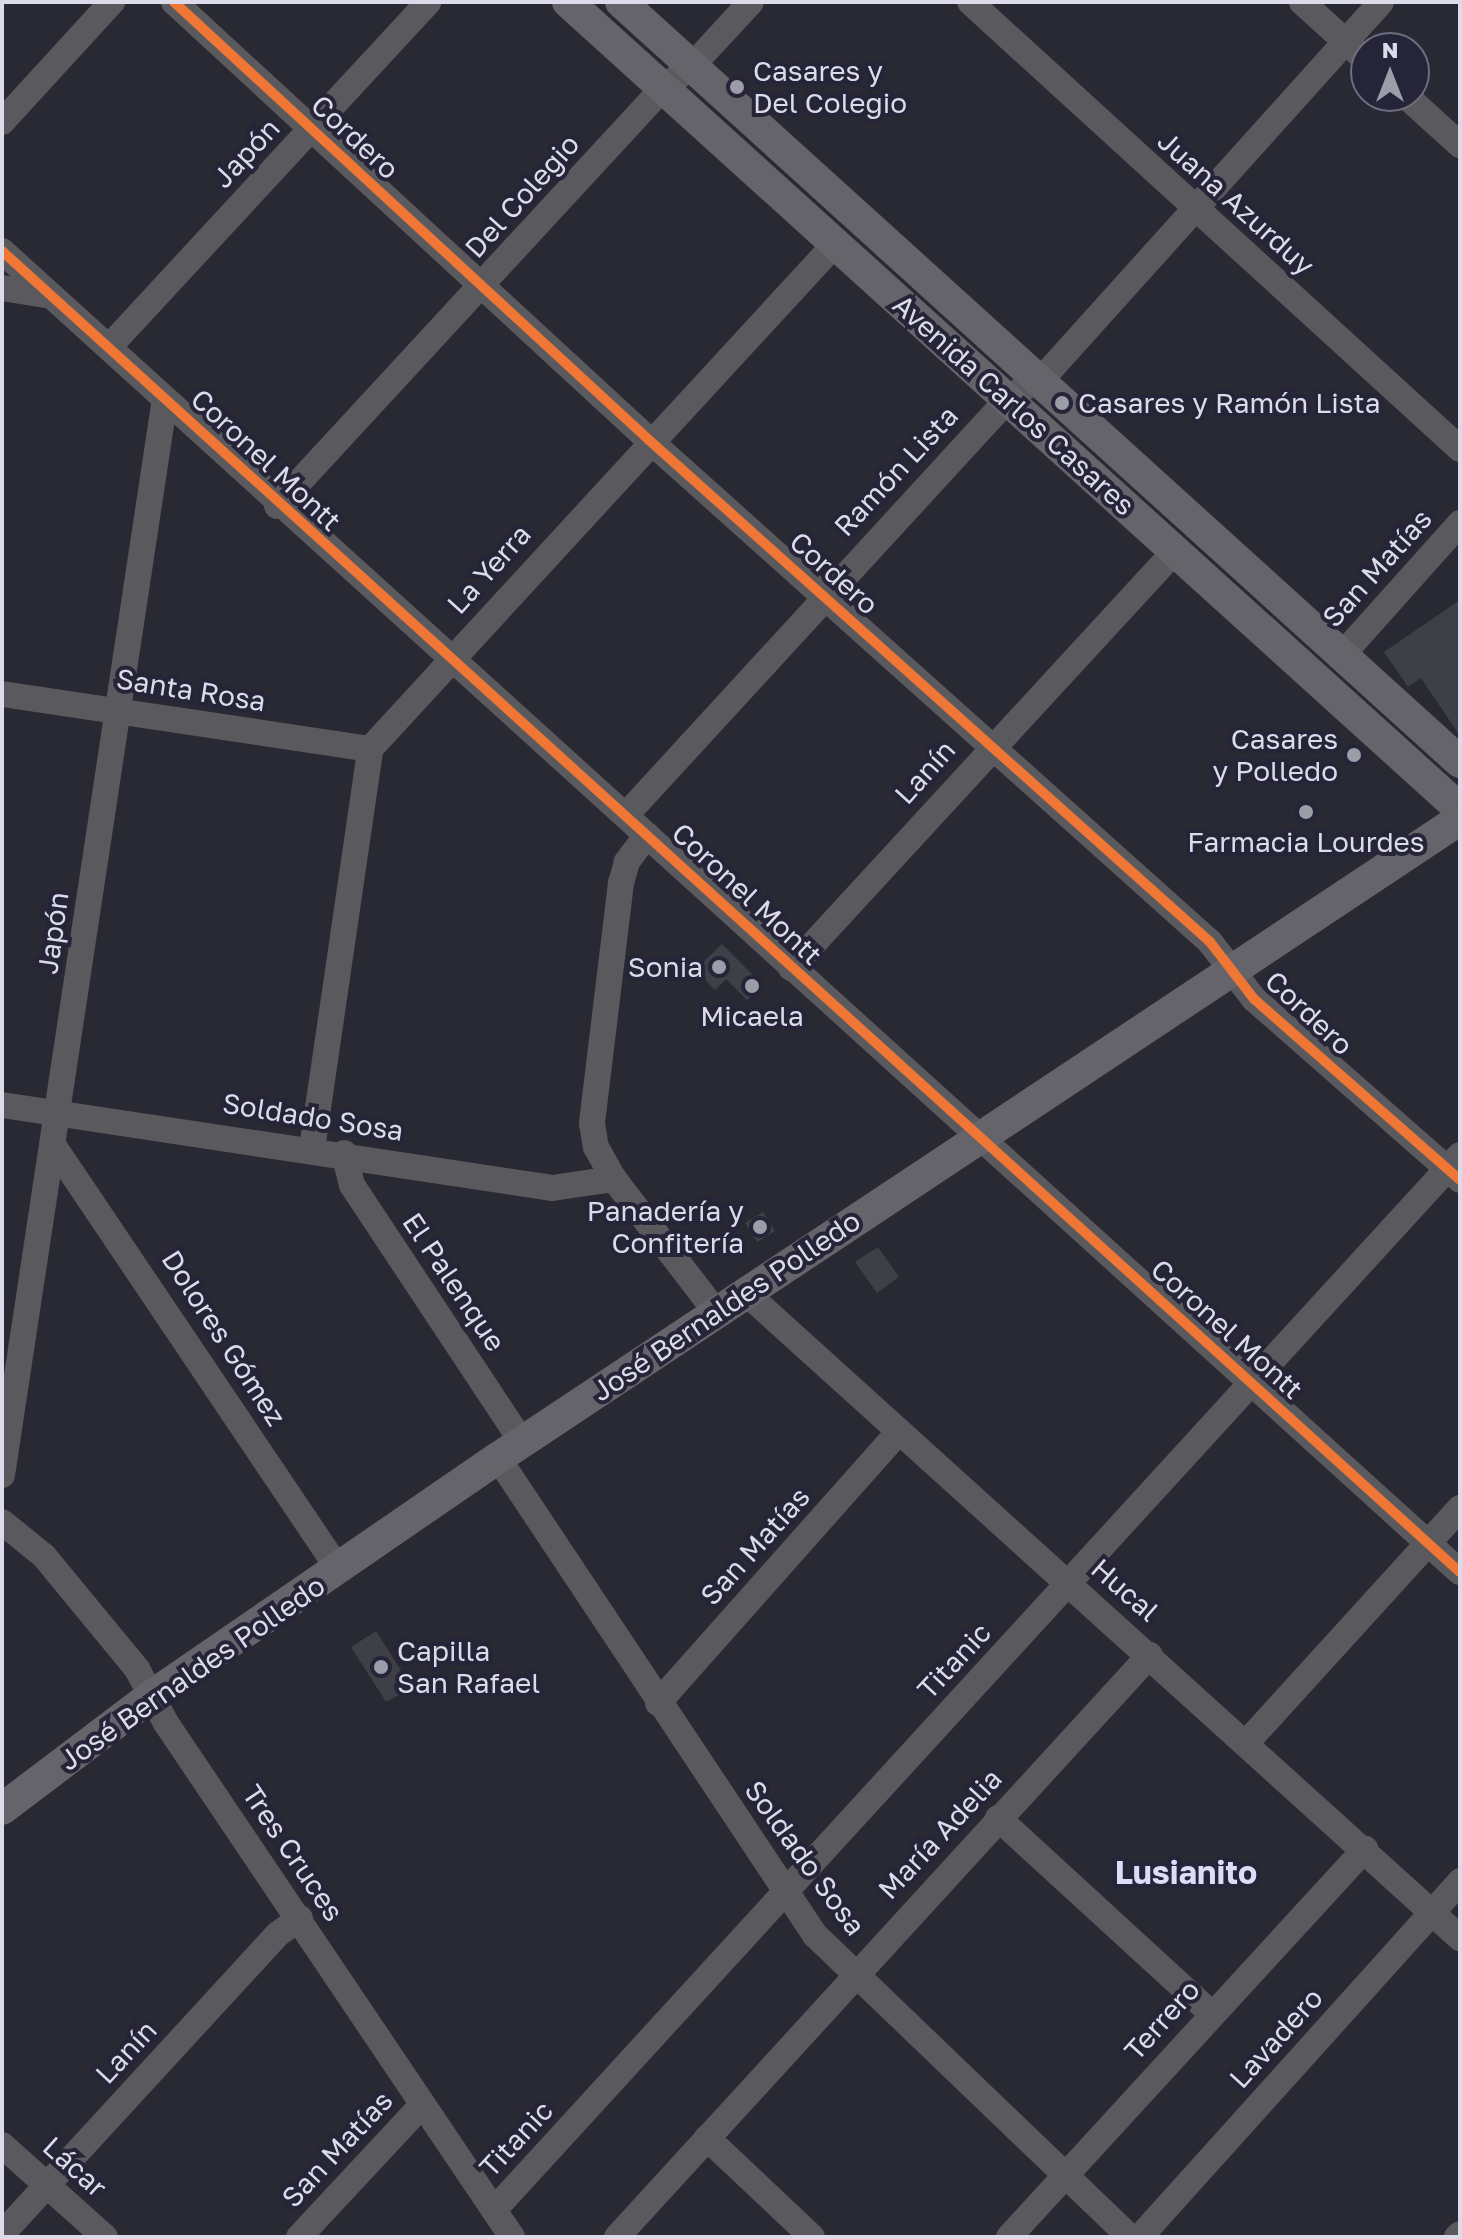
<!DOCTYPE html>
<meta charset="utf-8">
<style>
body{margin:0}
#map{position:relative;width:1462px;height:2239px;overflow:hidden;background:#292933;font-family:"Golos Text",sans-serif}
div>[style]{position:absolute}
.building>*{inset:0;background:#3f3f48}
.minor>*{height:26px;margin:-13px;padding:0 13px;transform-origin:13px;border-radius:13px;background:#59595e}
.major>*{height:32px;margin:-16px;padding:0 16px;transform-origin:16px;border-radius:16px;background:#64646a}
.cycleway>*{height:10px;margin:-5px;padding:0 5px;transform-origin:5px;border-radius:5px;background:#f07635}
.dots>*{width:22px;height:22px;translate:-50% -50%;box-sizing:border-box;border:4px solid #252438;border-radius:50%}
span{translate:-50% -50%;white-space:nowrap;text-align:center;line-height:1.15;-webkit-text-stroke:8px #252438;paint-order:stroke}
.poi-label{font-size:28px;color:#dbdbe9}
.left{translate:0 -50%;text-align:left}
.right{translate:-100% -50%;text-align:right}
.street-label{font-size:28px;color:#dbdbe9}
.quarter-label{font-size:32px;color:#ddddf8;font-weight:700}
.frame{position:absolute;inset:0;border:4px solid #dbdbe9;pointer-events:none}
.north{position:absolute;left:1350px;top:32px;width:80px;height:80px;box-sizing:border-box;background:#252438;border:2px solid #6e6d7f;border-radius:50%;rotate:0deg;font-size:22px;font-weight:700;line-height:32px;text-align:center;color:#dbdbe9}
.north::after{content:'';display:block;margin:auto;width:28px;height:36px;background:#9d9da9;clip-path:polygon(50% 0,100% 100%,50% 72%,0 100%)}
</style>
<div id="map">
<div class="building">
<i style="clip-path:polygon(1460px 600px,1460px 736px,1421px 678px,1408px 687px,1384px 652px)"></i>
<i style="clip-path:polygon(722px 944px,763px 985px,747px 1000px,726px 979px,715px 990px,695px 970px)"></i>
<i style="clip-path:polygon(763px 1212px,775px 1231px,757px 1242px,745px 1223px)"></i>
<i style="clip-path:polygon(878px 1247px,899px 1277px,877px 1293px,855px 1262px)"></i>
<i style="clip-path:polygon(376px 1631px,412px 1688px,386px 1702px,351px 1647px)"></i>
</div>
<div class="minor">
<i style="left:174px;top:2px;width:646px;rotate:42.68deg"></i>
<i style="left:649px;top:440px;width:753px;rotate:41.82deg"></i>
<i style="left:1210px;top:942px;width:72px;rotate:52.3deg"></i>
<i style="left:1254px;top:999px;width:274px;rotate:41.3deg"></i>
<i style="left:970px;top:2px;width:663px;rotate:42.37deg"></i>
<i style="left:1302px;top:2px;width:86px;rotate:42.2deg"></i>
<i style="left:1406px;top:96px;width:73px;rotate:42.2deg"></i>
<i style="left:2px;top:122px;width:163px;rotate:-47.5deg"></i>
<i style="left:2px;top:251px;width:1967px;rotate:42.18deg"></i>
<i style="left:2px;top:288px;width:45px;rotate:9deg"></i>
<i style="left:109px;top:347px;width:470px;rotate:-47.2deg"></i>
<i style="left:277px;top:506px;width:569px;rotate:-47.28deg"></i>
<i style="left:663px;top:88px;width:35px;rotate:-37deg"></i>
<i style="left:691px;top:67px;width:88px;rotate:-47.3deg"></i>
<i style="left:1342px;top:655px;width:177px;rotate:-48.2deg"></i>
<i style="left:2px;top:694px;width:372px;rotate:8.5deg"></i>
<i style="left:626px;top:815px;width:566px;rotate:-47.43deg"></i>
<i style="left:1009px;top:398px;width:48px;rotate:-34deg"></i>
<i style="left:1049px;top:371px;width:496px;rotate:-48deg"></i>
<i style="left:647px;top:835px;width:34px;rotate:127deg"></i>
<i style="left:627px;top:862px;width:22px;rotate:106deg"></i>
<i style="left:621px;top:883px;width:242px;rotate:96.9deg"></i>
<i style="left:592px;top:1123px;width:24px;rotate:81deg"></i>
<i style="left:596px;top:1147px;width:37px;rotate:61deg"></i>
<i style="left:614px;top:1179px;width:168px;rotate:52.5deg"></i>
<i style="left:791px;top:968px;width:567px;rotate:-47.36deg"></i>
<i style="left:2px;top:1105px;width:556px;rotate:8.58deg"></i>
<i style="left:552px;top:1188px;width:63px;rotate:-8.3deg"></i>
<i style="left:53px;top:1145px;width:512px;rotate:56.06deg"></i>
<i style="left:312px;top:1149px;width:404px;rotate:-81.7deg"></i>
<i style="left:370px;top:749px;width:686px;rotate:-47.36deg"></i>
<i style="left:344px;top:1153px;width:33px;rotate:76deg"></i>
<i style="left:352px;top:1185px;width:308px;rotate:56.5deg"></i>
<i style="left:745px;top:1292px;width:964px;rotate:42.1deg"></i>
<i style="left:498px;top:1458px;width:573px;rotate:56.39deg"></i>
<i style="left:815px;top:1935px;width:436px;rotate:43.8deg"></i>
<i style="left:2px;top:1475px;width:1088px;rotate:-81.39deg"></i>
<i style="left:2px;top:1522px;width:54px;rotate:39deg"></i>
<i style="left:44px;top:1556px;width:146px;rotate:50.5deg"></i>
<i style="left:137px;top:1669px;width:61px;rotate:61.8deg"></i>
<i style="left:166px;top:1723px;width:620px;rotate:56.05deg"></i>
<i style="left:658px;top:1703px;width:363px;rotate:-48.4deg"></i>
<i style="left:1248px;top:1741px;width:315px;rotate:-47.7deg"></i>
<i style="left:998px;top:1818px;width:289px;rotate:42.5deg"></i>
<i style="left:707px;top:2138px;width:144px;rotate:43.3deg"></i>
<i style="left:2px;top:2145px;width:138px;rotate:41.8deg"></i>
<i style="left:494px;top:2210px;width:1430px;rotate:-47.52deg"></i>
<i style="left:2px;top:2234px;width:408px;rotate:-47.4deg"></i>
<i style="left:278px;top:1934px;width:27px;rotate:-36deg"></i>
<i style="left:299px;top:2237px;width:180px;rotate:-47deg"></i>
<i style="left:617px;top:2237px;width:789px;rotate:-47.52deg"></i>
<i style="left:1009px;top:2237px;width:527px;rotate:-47.46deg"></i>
<i style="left:1140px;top:2237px;width:479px;rotate:-48deg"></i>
<i style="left:1457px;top:2237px;width:4px;rotate:-45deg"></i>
</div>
<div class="major">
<i style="left:568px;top:2px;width:1203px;rotate:42.14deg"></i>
<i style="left:621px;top:2px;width:1132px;rotate:42.17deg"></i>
<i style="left:2px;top:1809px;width:186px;rotate:-37.1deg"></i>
<i style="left:150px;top:1697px;width:422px;rotate:-34.5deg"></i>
<i style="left:498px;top:1458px;width:1155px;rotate:-33.59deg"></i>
</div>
<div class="cycleway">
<i style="left:174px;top:2px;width:646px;rotate:42.68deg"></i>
<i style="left:649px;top:440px;width:753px;rotate:41.82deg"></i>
<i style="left:1210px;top:942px;width:72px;rotate:52.3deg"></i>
<i style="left:1254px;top:999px;width:274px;rotate:41.3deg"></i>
<i style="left:2px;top:251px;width:1967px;rotate:42.18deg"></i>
</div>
<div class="dots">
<i style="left:737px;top:87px;background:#9d9da9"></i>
<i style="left:1062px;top:403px;background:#9d9da9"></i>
<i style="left:1354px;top:755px;background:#9d9da9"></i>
<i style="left:1306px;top:812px;background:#9d9da9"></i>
<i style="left:719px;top:967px;background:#9d9da9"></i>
<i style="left:752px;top:986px;background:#9d9da9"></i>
<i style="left:760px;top:1227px;background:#9d9da9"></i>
<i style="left:381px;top:1667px;background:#9d9da9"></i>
</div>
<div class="poi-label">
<span class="left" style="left:753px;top:87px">Casares y<br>Del Colegio</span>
<span class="left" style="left:1078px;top:403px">Casares y Ramón Lista</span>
<span class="right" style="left:1338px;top:755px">Casares<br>y Polledo</span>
<span style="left:1306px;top:842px">Farmacia Lourdes</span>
<span class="right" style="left:703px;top:967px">Sonia</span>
<span style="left:752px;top:1016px">Micaela</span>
<span class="right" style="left:744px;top:1227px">Panadería y<br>Confitería</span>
<span class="left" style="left:397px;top:1667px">Capilla<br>San Rafael</span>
</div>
<div class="street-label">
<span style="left:355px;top:137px;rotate:43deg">Cordero</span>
<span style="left:246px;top:153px;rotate:-47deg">Japón</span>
<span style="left:522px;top:196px;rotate:-48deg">Del Colegio</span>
<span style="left:1236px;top:203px;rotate:42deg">Juana Azurduy</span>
<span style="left:1014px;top:405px;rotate:42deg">Avenida Carlos Casares</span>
<span style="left:266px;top:460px;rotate:43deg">Coronel Montt</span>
<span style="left:896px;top:471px;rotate:-47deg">Ramón Lista</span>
<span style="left:1377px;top:568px;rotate:-48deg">San Matías</span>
<span style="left:489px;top:569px;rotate:-48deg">La Yerra</span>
<span style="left:834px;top:573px;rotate:42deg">Cordero</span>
<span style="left:191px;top:690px;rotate:9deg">Santa Rosa</span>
<span style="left:925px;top:772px;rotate:-48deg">Lanín</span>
<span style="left:747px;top:894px;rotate:43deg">Coronel Montt</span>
<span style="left:53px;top:933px;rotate:-82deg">Japón</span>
<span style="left:1309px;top:1013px;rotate:43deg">Cordero</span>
<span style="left:313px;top:1117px;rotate:9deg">Soldado Sosa</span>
<span style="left:454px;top:1282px;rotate:56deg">El Palenque</span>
<span style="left:726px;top:1306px;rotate:-34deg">José Bernaldes Polledo</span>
<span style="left:1227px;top:1329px;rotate:42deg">Coronel Montt</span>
<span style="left:224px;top:1338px;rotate:57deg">Dolores Gómez</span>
<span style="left:755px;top:1546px;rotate:-48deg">San Matías</span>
<span style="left:1125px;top:1590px;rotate:41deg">Hucal</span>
<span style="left:954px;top:1661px;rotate:-47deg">Titanic</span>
<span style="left:192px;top:1673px;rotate:-35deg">José Bernaldes Polledo</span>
<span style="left:940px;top:1834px;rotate:-47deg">María Adelia</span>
<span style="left:293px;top:1853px;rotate:56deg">Tres Cruces</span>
<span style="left:805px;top:1858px;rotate:54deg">Soldado Sosa</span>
<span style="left:1162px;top:2020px;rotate:-48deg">Terrero</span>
<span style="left:1276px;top:2038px;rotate:-48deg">Lavadero</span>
<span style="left:126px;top:2052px;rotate:-47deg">Lanín</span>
<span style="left:516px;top:2139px;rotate:-47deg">Titanic</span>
<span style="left:337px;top:2149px;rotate:-47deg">San Matías</span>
<span style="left:75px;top:2167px;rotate:42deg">Lácar</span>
</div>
<div class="quarter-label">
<span style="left:1186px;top:1872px">Lusianito</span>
</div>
<div class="frame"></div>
<div class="north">N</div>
</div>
